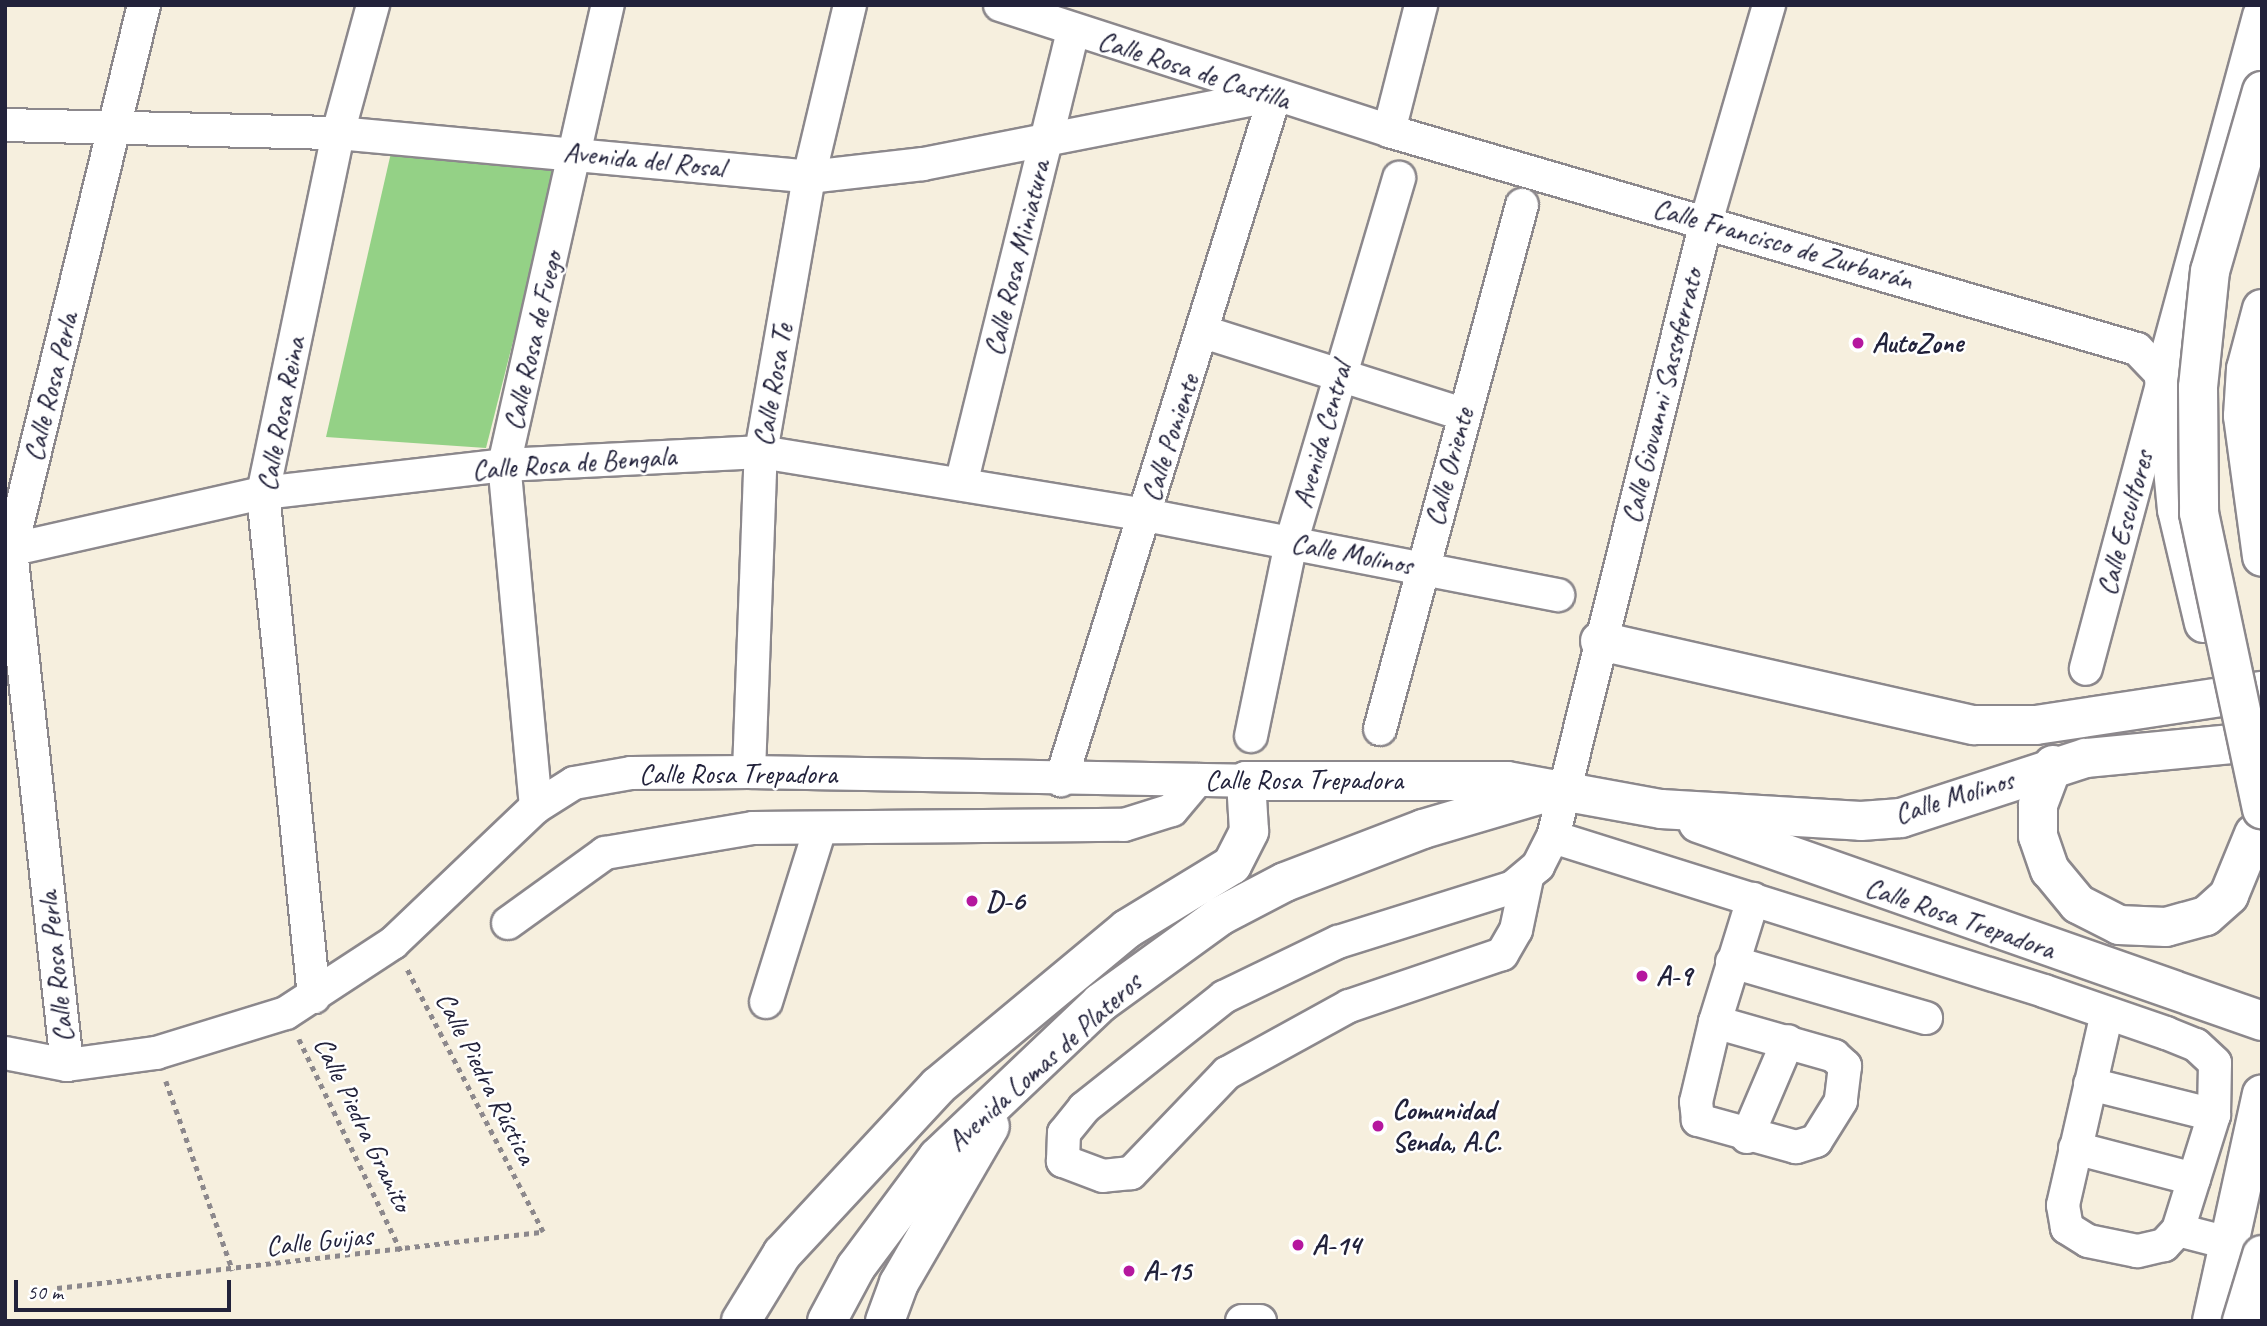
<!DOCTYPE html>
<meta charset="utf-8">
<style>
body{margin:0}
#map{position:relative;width:2267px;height:1326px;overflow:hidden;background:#f6efde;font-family:Caveat,sans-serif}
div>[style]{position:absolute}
.green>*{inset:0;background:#94d186}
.path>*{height:4.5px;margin-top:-2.25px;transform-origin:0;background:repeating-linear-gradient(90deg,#8c888c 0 5px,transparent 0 10px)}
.roads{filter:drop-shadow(2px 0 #8c888c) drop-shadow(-2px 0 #8c888c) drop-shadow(0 2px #8c888c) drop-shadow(0 -2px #8c888c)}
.minor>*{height:32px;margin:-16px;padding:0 16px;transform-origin:16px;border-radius:16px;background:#fff}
.major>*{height:38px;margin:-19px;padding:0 19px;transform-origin:19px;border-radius:19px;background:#fff}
.highway>*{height:38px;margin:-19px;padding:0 19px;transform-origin:19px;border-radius:19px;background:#fff}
.bridges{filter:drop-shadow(2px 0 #8c888c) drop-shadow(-2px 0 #8c888c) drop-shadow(0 2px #8c888c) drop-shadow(0 -2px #8c888c)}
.highway-bridge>*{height:38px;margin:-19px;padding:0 19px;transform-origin:19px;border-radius:19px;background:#fff}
.dots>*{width:19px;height:19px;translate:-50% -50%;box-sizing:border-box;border:4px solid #fff;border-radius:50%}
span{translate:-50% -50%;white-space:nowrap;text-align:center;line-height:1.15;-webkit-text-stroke:5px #fff;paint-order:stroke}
.street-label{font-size:28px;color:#22223b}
.poi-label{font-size:28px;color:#22223b;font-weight:700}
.left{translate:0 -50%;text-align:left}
.frame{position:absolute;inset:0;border:7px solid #22223b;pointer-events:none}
.scale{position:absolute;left:14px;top:1280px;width:217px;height:32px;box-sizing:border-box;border:4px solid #22223b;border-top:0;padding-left:9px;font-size:21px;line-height:24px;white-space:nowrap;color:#22223b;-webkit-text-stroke:5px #fff;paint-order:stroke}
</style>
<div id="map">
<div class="green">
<i style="clip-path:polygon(393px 144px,559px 160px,486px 448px,326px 437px)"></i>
</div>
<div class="path">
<i style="left:299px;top:1039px;width:237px;rotate:64.3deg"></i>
<i style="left:166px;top:1081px;width:201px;rotate:70.6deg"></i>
<i style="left:57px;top:1288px;width:489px;rotate:-6.6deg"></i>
<i style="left:543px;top:1232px;width:297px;rotate:-117.4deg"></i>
</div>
<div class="roads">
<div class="minor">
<i style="left:1000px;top:5px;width:409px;rotate:17.9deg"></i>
<i style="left:1389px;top:131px;width:779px;rotate:16.25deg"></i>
<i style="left:2137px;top:349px;width:39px;rotate:46deg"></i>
<i style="left:2164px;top:377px;width:302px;rotate:105deg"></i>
<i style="left:5px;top:125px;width:333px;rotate:1.4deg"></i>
<i style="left:338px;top:133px;width:473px;rotate:5.3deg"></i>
<i style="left:809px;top:177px;width:115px;rotate:-6.5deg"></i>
<i style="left:923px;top:164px;width:359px;rotate:-11.1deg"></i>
<i style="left:1275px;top:95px;width:718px;rotate:107.35deg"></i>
<i style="left:1389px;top:131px;width:130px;rotate:-75.7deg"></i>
<i style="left:1204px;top:332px;width:271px;rotate:17.6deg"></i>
<i style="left:961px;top:484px;width:467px;rotate:-76.1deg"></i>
<i style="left:5px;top:551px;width:264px;rotate:-12.7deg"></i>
<i style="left:263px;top:493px;width:243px;rotate:-6.6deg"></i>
<i style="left:504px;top:465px;width:257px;rotate:-2.9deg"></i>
<i style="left:761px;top:452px;width:390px;rotate:9.3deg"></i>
<i style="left:1146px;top:515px;width:420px;rotate:11deg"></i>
<i style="left:1380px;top:729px;width:543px;rotate:-74.84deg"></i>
<i style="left:1251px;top:736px;width:197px;rotate:-78.3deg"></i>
<i style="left:1291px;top:543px;width:381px;rotate:-73.5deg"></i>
<i style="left:749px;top:772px;width:320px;rotate:-87.9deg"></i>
<i style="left:761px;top:452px;width:279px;rotate:-80.1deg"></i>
<i style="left:809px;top:177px;width:177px;rotate:-76.6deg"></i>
<i style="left:536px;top:807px;width:343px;rotate:-95.3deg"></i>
<i style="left:504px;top:465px;width:472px;rotate:-77.3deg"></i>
<i style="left:1553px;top:837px;width:515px;rotate:17.41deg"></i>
<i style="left:2044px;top:991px;width:129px;rotate:19deg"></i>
<i style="left:2166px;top:1033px;width:32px;rotate:22deg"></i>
<i style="left:2196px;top:1045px;width:26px;rotate:43deg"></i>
<i style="left:2215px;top:1063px;width:52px;rotate:91.1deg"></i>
<i style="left:2214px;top:1115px;width:121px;rotate:107.4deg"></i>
<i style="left:2178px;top:1230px;width:21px;rotate:133deg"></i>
<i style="left:2164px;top:1245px;width:28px;rotate:167deg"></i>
<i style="left:2137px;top:1251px;width:50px;rotate:-168.5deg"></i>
<i style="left:2088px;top:1241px;width:25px;rotate:-148deg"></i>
<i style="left:2067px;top:1228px;width:23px;rotate:-100deg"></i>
<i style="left:2063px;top:1205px;width:197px;rotate:-77.1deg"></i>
<i style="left:1527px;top:878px;width:53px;rotate:101.9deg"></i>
<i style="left:1516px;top:930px;width:28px;rotate:120deg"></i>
<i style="left:1502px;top:954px;width:162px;rotate:161.2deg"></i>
<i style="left:1349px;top:1006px;width:139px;rotate:151.2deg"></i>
<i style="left:1227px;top:1073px;width:139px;rotate:133.8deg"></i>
<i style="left:1131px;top:1173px;width:28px;rotate:174deg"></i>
<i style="left:1103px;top:1176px;width:43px;rotate:-159.4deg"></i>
<i style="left:1063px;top:1161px;width:28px;rotate:-88deg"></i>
<i style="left:1064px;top:1133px;width:32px;rotate:-51deg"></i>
<i style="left:1084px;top:1108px;width:179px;rotate:-38.4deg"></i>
<i style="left:1224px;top:997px;width:127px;rotate:-25.8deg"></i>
<i style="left:1338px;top:942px;width:183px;rotate:-17.4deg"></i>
<i style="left:1513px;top:887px;width:33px;rotate:-40deg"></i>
<i style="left:1538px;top:866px;width:33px;rotate:-63deg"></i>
<i style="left:1553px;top:837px;width:634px;rotate:-76.03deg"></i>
<i style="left:1706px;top:222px;width:226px;rotate:-73.8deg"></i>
<i style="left:508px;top:923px;width:120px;rotate:-35.8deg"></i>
<i style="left:605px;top:853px;width:150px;rotate:-9.6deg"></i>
<i style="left:753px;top:828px;width:371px;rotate:-0.5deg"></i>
<i style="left:1124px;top:825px;width:50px;rotate:-17.4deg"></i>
<i style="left:1172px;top:810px;width:39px;rotate:-50deg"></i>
<i style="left:1732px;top:962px;width:202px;rotate:16.1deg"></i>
<i style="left:314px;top:997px;width:507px;rotate:-95.78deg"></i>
<i style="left:263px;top:493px;width:368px;rotate:-78.2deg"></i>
<i style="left:338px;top:133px;width:133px;rotate:-74.7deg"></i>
<i style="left:766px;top:1002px;width:181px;rotate:-72.7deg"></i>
<i style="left:1715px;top:1022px;width:124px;rotate:15.9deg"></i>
<i style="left:1834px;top:1056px;width:15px;rotate:42deg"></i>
<i style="left:1845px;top:1066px;width:35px;rotate:97deg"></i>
<i style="left:1841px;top:1101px;width:47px;rotate:122deg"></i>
<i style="left:1816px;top:1141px;width:21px;rotate:163deg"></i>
<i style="left:1796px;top:1147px;width:102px;rotate:-164.6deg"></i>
<i style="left:1698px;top:1120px;width:18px;rotate:-96deg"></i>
<i style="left:1696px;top:1102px;width:82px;rotate:-76.6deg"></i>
<i style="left:1715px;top:1022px;width:129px;rotate:-72.8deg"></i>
<i style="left:5px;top:1053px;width:63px;rotate:11deg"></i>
<i style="left:67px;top:1065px;width:90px;rotate:-7.7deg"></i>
<i style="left:156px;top:1053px;width:136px;rotate:-17.1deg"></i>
<i style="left:286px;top:1013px;width:128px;rotate:-33.2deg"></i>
<i style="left:393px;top:943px;width:197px;rotate:-43.6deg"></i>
<i style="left:536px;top:807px;width:45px;rotate:-32.3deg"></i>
<i style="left:574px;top:783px;width:58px;rotate:-10deg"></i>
<i style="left:631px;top:773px;width:118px;rotate:-0.5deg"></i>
<i style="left:749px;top:772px;width:497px;rotate:1deg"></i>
<i style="left:67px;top:1065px;width:518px;rotate:-96.21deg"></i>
<i style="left:11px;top:550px;width:561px;rotate:-76.29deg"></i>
<i style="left:2090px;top:1084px;width:128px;rotate:14deg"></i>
<i style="left:1747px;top:1137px;width:104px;rotate:-66.9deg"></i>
<i style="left:2075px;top:1148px;width:123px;rotate:14.6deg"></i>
<i style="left:2178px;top:1230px;width:56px;rotate:14.5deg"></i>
<i style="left:1242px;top:1321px;width:18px"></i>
</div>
<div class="major">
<i style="left:2204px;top:623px;width:116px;rotate:-103.4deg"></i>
<i style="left:2177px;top:510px;width:134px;rotate:-95.6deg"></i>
<i style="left:2164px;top:377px;width:374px;rotate:-74.8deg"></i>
<i style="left:1600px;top:641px;width:383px;rotate:12.7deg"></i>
<i style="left:1974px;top:725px;width:62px"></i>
<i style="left:2036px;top:725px;width:229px;rotate:-8.6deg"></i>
<i style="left:2053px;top:765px;width:43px;rotate:110.6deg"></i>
<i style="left:2038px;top:805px;width:31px;rotate:90deg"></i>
<i style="left:2038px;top:836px;width:36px;rotate:71deg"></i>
<i style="left:2050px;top:870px;width:44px;rotate:50.5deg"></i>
<i style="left:2078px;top:904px;width:46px;rotate:27.1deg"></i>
<i style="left:2119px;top:925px;width:47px;rotate:2.4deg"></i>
<i style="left:2166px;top:927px;width:41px;rotate:-15.4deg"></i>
<i style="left:2206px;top:916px;width:31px;rotate:-42deg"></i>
<i style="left:2229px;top:895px;width:66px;rotate:-67.7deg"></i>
<i style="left:1698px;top:823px;width:598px;rotate:19.34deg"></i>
<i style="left:741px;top:1321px;width:79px;rotate:-58.5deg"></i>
<i style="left:782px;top:1254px;width:229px;rotate:-47.1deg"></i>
<i style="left:938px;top:1086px;width:246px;rotate:-39.7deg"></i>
<i style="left:1127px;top:929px;width:123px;rotate:-31.4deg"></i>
<i style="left:1232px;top:865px;width:38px;rotate:-63deg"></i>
<i style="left:1249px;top:831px;width:50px;rotate:-93.4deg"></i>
<i style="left:1246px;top:781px;width:261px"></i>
<i style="left:1507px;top:781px;width:157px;rotate:10.3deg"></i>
<i style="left:1661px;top:809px;width:200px;rotate:3.4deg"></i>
<i style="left:1861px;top:821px;width:40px;rotate:-4.3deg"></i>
<i style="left:1901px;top:818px;width:194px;rotate:-18deg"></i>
<i style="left:2086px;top:758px;width:177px;rotate:-5.5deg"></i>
<i style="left:827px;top:1321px;width:61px;rotate:-61.8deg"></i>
<i style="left:856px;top:1267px;width:137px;rotate:-53.3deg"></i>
<i style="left:938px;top:1157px;width:224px;rotate:-43.5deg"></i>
<i style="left:1100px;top:1003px;width:148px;rotate:-35.9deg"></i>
<i style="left:1220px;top:916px;width:73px;rotate:-27.6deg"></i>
<i style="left:1285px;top:882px;width:148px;rotate:-21deg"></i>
<i style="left:1423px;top:829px;width:127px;rotate:-16.4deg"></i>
<i style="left:885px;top:1321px;width:40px;rotate:-69.8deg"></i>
<i style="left:899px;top:1283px;width:181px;rotate:-59.9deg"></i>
<i style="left:2212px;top:1321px;width:232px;rotate:-77.6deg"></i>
</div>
<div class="highway">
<i style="left:2262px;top:309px;width:62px;rotate:104.9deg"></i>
<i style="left:2246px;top:369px;width:47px;rotate:93.7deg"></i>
<i style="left:2243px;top:416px;width:142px;rotate:82.3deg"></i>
</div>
</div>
<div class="bridges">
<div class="highway-bridge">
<i style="left:2262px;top:91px;width:187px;rotate:106.1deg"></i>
<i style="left:2210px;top:271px;width:117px;rotate:95.9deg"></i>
<i style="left:2198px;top:387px;width:126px;rotate:89.5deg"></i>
<i style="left:2199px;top:513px;width:303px;rotate:78deg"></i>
<i style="left:2242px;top:1321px;width:69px;rotate:-73.1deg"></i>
</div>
</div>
<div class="dots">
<i style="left:1858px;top:343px;background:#b5179e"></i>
<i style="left:972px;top:901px;background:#b5179e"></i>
<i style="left:1642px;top:976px;background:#b5179e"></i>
<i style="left:1378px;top:1126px;background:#b5179e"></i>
<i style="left:1298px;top:1245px;background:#b5179e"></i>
<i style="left:1129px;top:1271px;background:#b5179e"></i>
</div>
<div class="street-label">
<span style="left:1194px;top:70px;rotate:18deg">Calle Rosa de Castilla</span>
<span style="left:644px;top:160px;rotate:6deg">Avenida del Rosal</span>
<span style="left:1783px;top:244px;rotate:16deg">Calle Francisco de Zurbarán</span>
<span style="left:1017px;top:258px;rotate:-76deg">Calle Rosa Miniatura</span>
<span style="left:533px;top:341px;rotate:-77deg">Calle Rosa de Fuego</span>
<span style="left:773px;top:385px;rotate:-80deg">Calle Rosa Te</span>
<span style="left:51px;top:387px;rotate:-76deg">Calle Rosa Perla</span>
<span style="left:1662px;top:396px;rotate:-76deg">Calle Giovanni Sassoferrato</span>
<span style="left:281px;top:414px;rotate:-79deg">Calle Rosa Reina</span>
<span style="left:1322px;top:435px;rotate:-74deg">Avenida Central</span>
<span style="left:1170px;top:438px;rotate:-72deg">Calle Poniente</span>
<span style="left:574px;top:463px;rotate:-4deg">Calle Rosa de Bengala</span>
<span style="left:1449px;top:467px;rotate:-75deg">Calle Oriente</span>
<span style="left:2125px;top:523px;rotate:-75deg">Calle Escultores</span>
<span style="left:1352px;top:554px;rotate:11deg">Calle Molinos</span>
<span style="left:738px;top:774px">Calle Rosa Trepadora</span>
<span style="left:1304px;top:780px">Calle Rosa Trepadora</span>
<span style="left:1954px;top:797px;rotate:-17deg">Calle Molinos</span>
<span style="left:1960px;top:918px;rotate:19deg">Calle Rosa Trepadora</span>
<span style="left:56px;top:967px;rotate:-96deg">Calle Rosa Perla</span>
<span style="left:1044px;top:1062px;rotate:-42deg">Avenida Lomas de Plateros</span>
<span style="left:486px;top:1078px;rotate:63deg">Calle Piedra Rústica</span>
<span style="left:363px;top:1124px;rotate:64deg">Calle Piedra Granito</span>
<span style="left:319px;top:1241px;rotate:-6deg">Calle Guijas</span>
</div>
<div class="poi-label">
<span class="left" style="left:1872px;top:343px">AutoZone</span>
<span class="left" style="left:986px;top:901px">D-6</span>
<span class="left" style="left:1656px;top:976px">A-9</span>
<span class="left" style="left:1392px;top:1126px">Comunidad<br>Senda, A.C.</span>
<span class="left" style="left:1312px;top:1245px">A-14</span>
<span class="left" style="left:1143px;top:1271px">A-15</span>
</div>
<div class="frame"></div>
<div class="scale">50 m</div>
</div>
